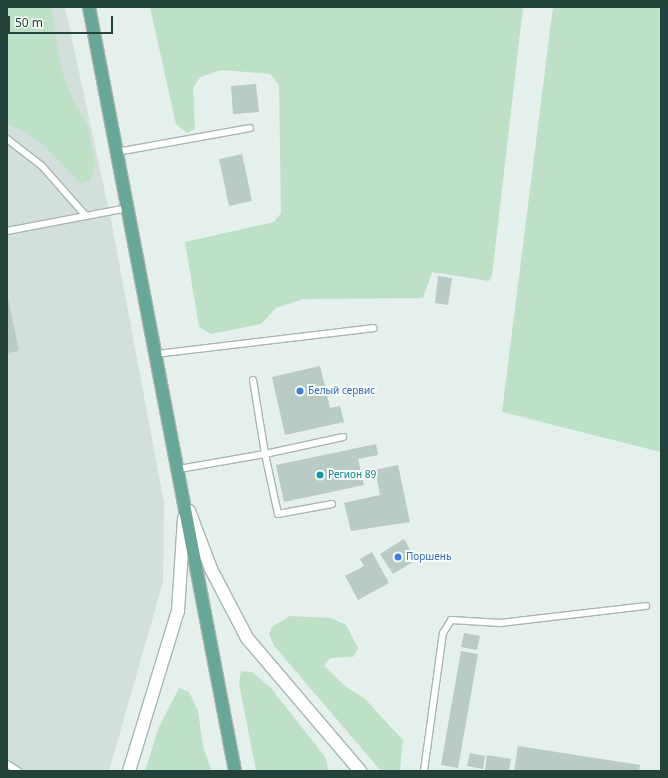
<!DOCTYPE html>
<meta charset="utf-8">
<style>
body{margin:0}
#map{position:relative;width:668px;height:778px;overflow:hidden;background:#e5efeb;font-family:"Noto Sans",sans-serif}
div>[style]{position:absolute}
.built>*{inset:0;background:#d3dfda}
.green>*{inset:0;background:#bde0c7}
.building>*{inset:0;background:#bacac4}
.roads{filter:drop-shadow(1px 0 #a7b8b2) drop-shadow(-1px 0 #a7b8b2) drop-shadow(0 1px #a7b8b2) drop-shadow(0 -1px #a7b8b2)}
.lane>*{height:6px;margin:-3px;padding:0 3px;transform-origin:3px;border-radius:3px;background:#fff}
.secondary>*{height:12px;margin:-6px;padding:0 6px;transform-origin:6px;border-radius:6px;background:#fff}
.primary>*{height:12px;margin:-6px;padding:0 6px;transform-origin:6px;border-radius:6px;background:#68a697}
.dots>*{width:11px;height:11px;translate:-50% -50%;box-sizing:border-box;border:2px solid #f6fbf8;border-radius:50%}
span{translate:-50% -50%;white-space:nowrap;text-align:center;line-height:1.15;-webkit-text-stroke:4px #f6fbf8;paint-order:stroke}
.shop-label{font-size:10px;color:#366cbe}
.left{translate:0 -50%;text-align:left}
.culture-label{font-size:10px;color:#0d838f}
.frame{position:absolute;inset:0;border:8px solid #23423a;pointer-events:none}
.scale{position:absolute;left:8px;top:16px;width:105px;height:18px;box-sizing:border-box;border:2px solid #23423a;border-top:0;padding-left:5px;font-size:12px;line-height:14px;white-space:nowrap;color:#23423a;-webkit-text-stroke:3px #f6fbf8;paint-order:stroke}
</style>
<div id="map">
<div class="built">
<i style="clip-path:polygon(7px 7px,65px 7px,112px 225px,164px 503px,163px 582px,109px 771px,7px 771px)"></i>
</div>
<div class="green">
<i style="clip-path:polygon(7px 7px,51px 7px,61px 69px,75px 105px,87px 123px,95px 165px,90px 181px,81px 184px,45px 147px,24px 131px,7px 125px)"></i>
<i style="clip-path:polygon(150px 7px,523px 7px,492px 276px,489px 281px,432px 272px,423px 298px,304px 299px,276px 308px,261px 324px,211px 334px,199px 327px,185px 242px,274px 222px,281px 213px,279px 85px,270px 74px,221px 70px,200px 77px,193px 88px,195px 129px,187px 133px,176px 124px)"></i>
<i style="clip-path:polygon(553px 7px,661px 7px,661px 452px,502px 412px)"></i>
<i style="clip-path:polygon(290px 616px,331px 618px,346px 625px,358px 648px,353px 657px,330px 658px,324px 666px,345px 686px,365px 699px,403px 740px,400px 771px,381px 771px,275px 647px,269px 634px,272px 627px)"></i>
<i style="clip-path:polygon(241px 671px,252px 672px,270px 687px,326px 758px,328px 771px,256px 771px,239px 683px)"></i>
<i style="clip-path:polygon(179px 688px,189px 692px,198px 711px,203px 747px,212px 771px,145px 771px,159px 727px)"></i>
</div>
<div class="building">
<i style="clip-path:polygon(256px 84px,259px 112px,233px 114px,231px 86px)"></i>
<i style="clip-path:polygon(242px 154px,252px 201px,229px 206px,219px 159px)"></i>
<i style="clip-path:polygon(438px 276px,452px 278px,448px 305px,435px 303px)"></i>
<i style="clip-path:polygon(7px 293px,19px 351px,7px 353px)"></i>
<i style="clip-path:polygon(320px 366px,330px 408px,340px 406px,344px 422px,285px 435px,272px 377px)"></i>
<i style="clip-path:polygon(376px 444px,378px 455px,358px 459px,364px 485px,284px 502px,276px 465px)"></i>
<i style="clip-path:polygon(398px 465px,410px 522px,351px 531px,344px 503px,380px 495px,375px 470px)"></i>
<i style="clip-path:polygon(404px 539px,416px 560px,393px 574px,380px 554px)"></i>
<i style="clip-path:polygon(372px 552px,389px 583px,358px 600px,345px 576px,364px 566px,360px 559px)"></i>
<i style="clip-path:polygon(464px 633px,480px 636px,477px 650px,461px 647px)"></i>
<i style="clip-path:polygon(461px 651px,478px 654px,458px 768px,441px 765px)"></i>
<i style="clip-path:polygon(518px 746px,640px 765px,639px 771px,514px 771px)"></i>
<i style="clip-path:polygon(470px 753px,485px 756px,483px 769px,467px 766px)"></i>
<i style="clip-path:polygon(487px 755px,511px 759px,509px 771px,485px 771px)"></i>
</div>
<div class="roads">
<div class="lane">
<i style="left:7px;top:139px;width:44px;rotate:37.6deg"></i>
<i style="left:42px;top:166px;width:65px;rotate:48.7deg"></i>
<i style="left:117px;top:152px;width:135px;rotate:-10.2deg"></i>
<i style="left:7px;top:231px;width:123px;rotate:-10.8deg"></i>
<i style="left:156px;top:354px;width:219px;rotate:-6.8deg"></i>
<i style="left:179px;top:469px;width:87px;rotate:-9.9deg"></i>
<i style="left:265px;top:454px;width:75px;rotate:-99.2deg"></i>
<i style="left:332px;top:504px;width:55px;rotate:169.5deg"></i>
<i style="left:278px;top:514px;width:61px;rotate:-102.2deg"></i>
<i style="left:265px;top:454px;width:80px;rotate:-12.3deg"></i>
<i style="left:7px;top:764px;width:13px;rotate:32deg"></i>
<i style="left:424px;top:771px;width:139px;rotate:-82.2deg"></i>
<i style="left:443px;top:633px;width:15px;rotate:-58deg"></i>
<i style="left:451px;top:620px;width:50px;rotate:3.4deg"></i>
<i style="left:501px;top:623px;width:146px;rotate:-6.7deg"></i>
</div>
<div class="secondary">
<i style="left:189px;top:511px;width:62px;rotate:69.2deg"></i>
<i style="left:211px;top:569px;width:78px;rotate:62.4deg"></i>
<i style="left:247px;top:638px;width:175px;rotate:49.6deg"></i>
<i style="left:129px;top:771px;width:167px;rotate:-73deg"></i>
<i style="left:178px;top:611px;width:93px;rotate:-86.3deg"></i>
</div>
<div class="primary">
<i style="left:89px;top:7px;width:778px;rotate:79.18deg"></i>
</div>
</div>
<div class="dots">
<i style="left:300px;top:391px;background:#3f7fe0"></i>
<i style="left:320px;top:475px;background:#0f9aa8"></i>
<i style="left:398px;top:557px;background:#3f7fe0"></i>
</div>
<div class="shop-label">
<span class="left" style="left:308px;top:391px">Белый сервис</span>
<span class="left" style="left:406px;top:557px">Поршень</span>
</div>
<div class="culture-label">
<span class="left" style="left:328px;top:475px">Регион 89</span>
</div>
<div class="frame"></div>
<div class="scale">50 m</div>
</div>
